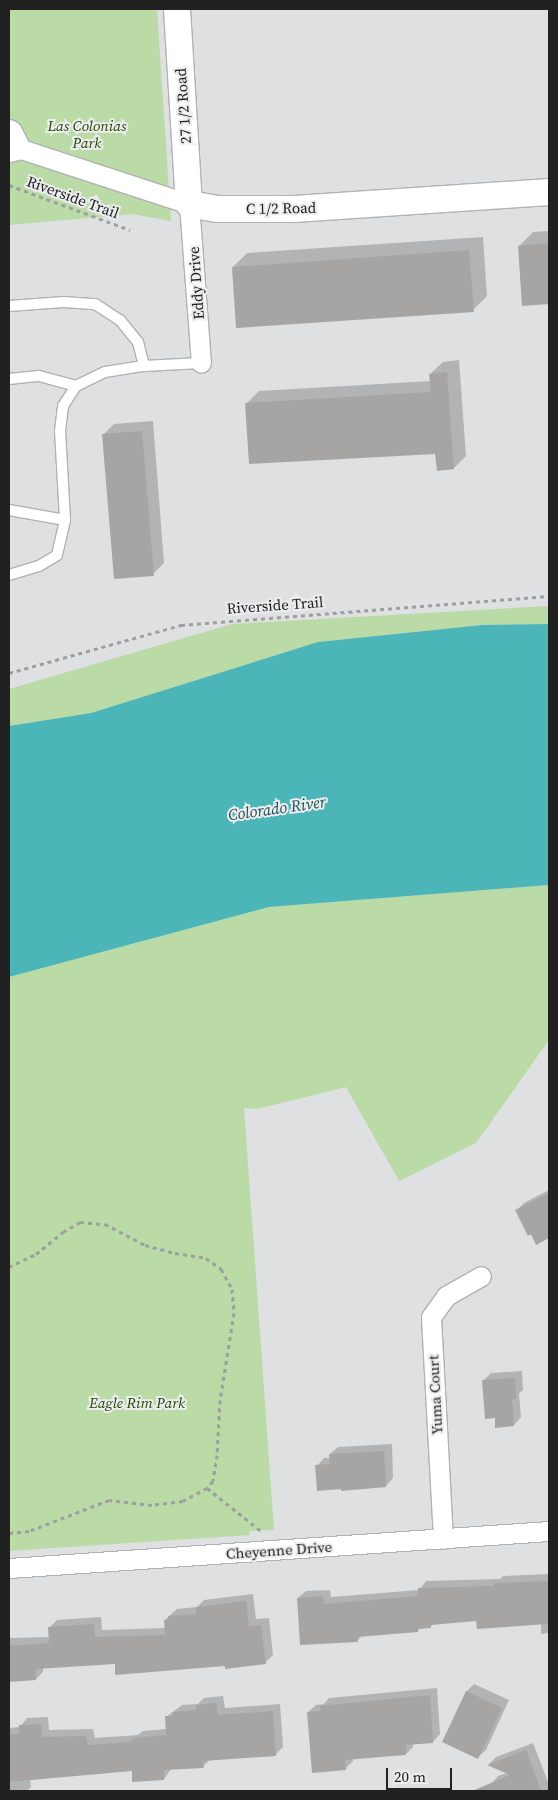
<!DOCTYPE html>
<style>
body{margin:0}
#map{position:relative;width:558px;height:1800px;overflow:hidden;background:#dee0e2;font-family:"Source Serif 4",serif}
div>[style]{position:absolute}
.green>*{inset:0;background:#badaa6}
.water>*{inset:0;background:#4cb5b8}
.shadow>*{inset:0;background:#0003}
.building>*{inset:0;background:#a7a5a4}
.path>*{height:3px;margin-top:-1.5px;transform-origin:0;background:repeating-linear-gradient(90deg,#9e9fa1 0 4px,transparent 0 8px)}
.roads{filter:drop-shadow(1px 0 #b0b2b3) drop-shadow(-1px 0 #b0b2b3) drop-shadow(0 1px #b0b2b3) drop-shadow(0 -1px #b0b2b3)}
.lane>*{height:10px;margin:-5px;padding:0 5px;transform-origin:5px;border-radius:5px;background:#fff}
.street>*{height:19px;margin:-9.5px;padding:0 9.5px;transform-origin:9.5px;border-radius:9.5px;background:#fff}
.secondary>*{height:26px;margin:-13px;padding:0 13px;transform-origin:13px;border-radius:13px;background:#fff}
span{translate:-50% -50%;white-space:nowrap;text-align:center;line-height:1.15;-webkit-text-stroke:4px #ecedef;paint-order:stroke}
.street-label{font-size:15px;color:#212122}
.park-label{font-size:15px;color:#254600;font-style:italic}
.water-label{font-size:16px;color:#214f51;font-style:italic}
.frame{position:absolute;inset:0;border:10px solid #212122;pointer-events:none}
.scale{position:absolute;left:386px;top:1768px;width:66px;height:22px;box-sizing:border-box;border:2px solid #212122;border-top:0;padding-left:6px;font-size:15px;line-height:18px;white-space:nowrap;color:#212122;-webkit-text-stroke:4px #ecedef;paint-order:stroke}
</style>
<div id="map">
<div class="green">
<i style="clip-path:polygon(9px 9px,157px 9px,171px 221px,132px 214px,9px 225px)"></i>
<i style="clip-path:polygon(549px 606px,549px 624px,482px 625px,318px 642px,91px 713px,9px 726px,9px 689px,232px 624px)"></i>
<i style="clip-path:polygon(549px 885px,549px 1040px,476px 1143px,399px 1181px,346px 1087px,257px 1109px,244px 1108px,274px 1530px,249px 1531px,250px 1535px,9px 1551px,9px 977px,269px 907px)"></i>
</div>
<div class="water">
<i style="clip-path:polygon(549px 624px,549px 885px,269px 907px,9px 977px,9px 726px,91px 713px,318px 642px,482px 625px)"></i>
</div>
<div class="shadow">
<i style="clip-path:polygon(549px 231px,549px 303px,523px 305px,519px 246px,533px 232px)"></i>
<i style="clip-path:polygon(483px 237px,487px 296px,473px 310px,233px 267px,247px 253px)"></i>
<i style="clip-path:polygon(459px 360px,466px 456px,454px 468px,437px 452px,246px 404px,259px 391px,431px 381px,430px 374px,443px 362px)"></i>
<i style="clip-path:polygon(153px 421px,164px 563px,153px 574px,103px 435px,114px 424px)"></i>
<i style="clip-path:polygon(549px 1190px,549px 1237px,536px 1243px,517px 1210px,524px 1203px)"></i>
<i style="clip-path:polygon(522px 1371px,523px 1390px,519px 1394px,521px 1417px,514px 1425px,483px 1381px,491px 1373px)"></i>
<i style="clip-path:polygon(392px 1444px,393px 1478px,386px 1486px,317px 1466px,324px 1458px,331px 1458px,330px 1454px,338px 1447px)"></i>
<i style="clip-path:polygon(549px 1574px,549px 1633px,541px 1634px,541px 1624px,477px 1620px,434px 1623px,430px 1627px,421px 1628px,417px 1631px,363px 1635px,357px 1641px,298px 1598px,306px 1591px,330px 1590px,331px 1597px,419px 1590px,426px 1581px,500px 1579px,503px 1576px)"></i>
<i style="clip-path:polygon(253px 1594px,256px 1619px,269px 1618px,273px 1655px,265px 1663px,226px 1664px,116px 1662px,43px 1667px,43px 1672px,36px 1679px,9px 1681px,9px 1638px,50px 1637px,49px 1628px,57px 1620px,101px 1617px,102px 1630px,166px 1628px,165px 1620px,177px 1609px,197px 1607px,204px 1600px)"></i>
<i style="clip-path:polygon(474px 1684px,509px 1700px,486px 1750px,478px 1757px,467px 1691px)"></i>
<i style="clip-path:polygon(437px 1688px,440px 1734px,433px 1742px,413px 1743px,413px 1747px,406px 1754px,353px 1758px,353px 1761px,345px 1769px,308px 1712px,316px 1705px,324px 1704px,329px 1698px)"></i>
<i style="clip-path:polygon(223px 1696px,225px 1708px,280px 1704px,283px 1747px,276px 1754px,211px 1759px,203px 1766px,171px 1769px,164px 1779px,133px 1770px,30px 1779px,31px 1787px,27px 1791px,9px 1791px,9px 1728px,20px 1727px,27px 1718px,48px 1717px,49px 1730px,93px 1729px,95px 1738px,138px 1735px,143px 1731px,167px 1729px,166px 1717px,182px 1705px,198px 1704px,204px 1698px)"></i>
<i style="clip-path:polygon(533px 1743px,548px 1782px,548px 1791px,494px 1791px,491px 1784px,498px 1776px,507px 1773px,489px 1764px,496px 1757px)"></i>
</div>
<div class="building">
<i style="clip-path:polygon(549px 243px,549px 304px,522px 306px,518px 246px)"></i>
<i style="clip-path:polygon(469px 250px,474px 312px,236px 328px,232px 267px)"></i>
<i style="clip-path:polygon(447px 372px,454px 469px,437px 471px,435px 454px,249px 464px,245px 403px,431px 392px,429px 374px)"></i>
<i style="clip-path:polygon(142px 431px,154px 576px,114px 579px,102px 434px)"></i>
<i style="clip-path:polygon(549px 1193px,549px 1238px,536px 1245px,531px 1234px,528px 1236px,515px 1210px)"></i>
<i style="clip-path:polygon(515px 1378px,516px 1399px,512px 1399px,514px 1426px,495px 1428px,495px 1418px,485px 1419px,482px 1380px)"></i>
<i style="clip-path:polygon(384px 1451px,386px 1487px,341px 1491px,341px 1489px,317px 1491px,315px 1465px,330px 1464px,329px 1454px)"></i>
<i style="clip-path:polygon(549px 1581px,549px 1624px,477px 1629px,476px 1621px,431px 1625px,431px 1628px,418px 1629px,418px 1632px,357px 1637px,358px 1642px,300px 1645px,297px 1598px,323px 1596px,324px 1604px,418px 1596px,418px 1588px,494px 1586px,494px 1583px)"></i>
<i style="clip-path:polygon(246px 1601px,249px 1626px,261px 1625px,266px 1664px,225px 1669px,225px 1666px,115px 1675px,115px 1664px,36px 1669px,36px 1680px,9px 1682px,9px 1646px,49px 1643px,48px 1627px,94px 1624px,95px 1637px,165px 1635px,164px 1620px,169px 1619px,168px 1616px,196px 1614px,196px 1607px)"></i>
<i style="clip-path:polygon(466px 1691px,502px 1708px,478px 1759px,442px 1742px)"></i>
<i style="clip-path:polygon(430px 1695px,433px 1743px,406px 1745px,406px 1755px,345px 1760px,346px 1770px,312px 1773px,307px 1712px,321px 1711px,320px 1706px)"></i>
<i style="clip-path:polygon(216px 1703px,218px 1715px,273px 1711px,276px 1756px,203px 1761px,204px 1768px,164px 1770px,164px 1780px,132px 1782px,132px 1771px,9px 1782px,9px 1734px,19px 1734px,19px 1725px,41px 1724px,42px 1737px,86px 1736px,88px 1745px,131px 1742px,134px 1738px,166px 1735px,165px 1716px,173px 1716px,173px 1712px,196px 1710px,196px 1705px)"></i>
<i style="clip-path:polygon(526px 1750px,541px 1791px,472px 1791px,510px 1775px,487px 1765px)"></i>
</div>
<div class="path">
<i style="left:9px;top:185px;width:129px;rotate:20.4deg"></i>
<i style="left:9px;top:673px;width:179px;rotate:-15.6deg"></i>
<i style="left:181px;top:625px;width:369px;rotate:-4.5deg"></i>
<i style="left:9px;top:1267px;width:30px;rotate:-26deg"></i>
<i style="left:36px;top:1254px;width:35px;rotate:-39deg"></i>
<i style="left:63px;top:1232px;width:20px;rotate:-30deg"></i>
<i style="left:80px;top:1222px;width:25px;rotate:5deg"></i>
<i style="left:105px;top:1224px;width:45px;rotate:27.7deg"></i>
<i style="left:145px;top:1245px;width:31px;rotate:15deg"></i>
<i style="left:175px;top:1253px;width:31px;rotate:9deg"></i>
<i style="left:206px;top:1258px;width:19px;rotate:36deg"></i>
<i style="left:221px;top:1269px;width:23px;rotate:61deg"></i>
<i style="left:232px;top:1289px;width:24px;rotate:85deg"></i>
<i style="left:234px;top:1313px;width:88px;rotate:99.1deg"></i>
<i style="left:220px;top:1400px;width:55px;rotate:93.1deg"></i>
<i style="left:217px;top:1455px;width:26px;rotate:99deg"></i>
<i style="left:213px;top:1481px;width:9px;rotate:131deg"></i>
<i style="left:207px;top:1488px;width:27px;rotate:152deg"></i>
<i style="left:183px;top:1501px;width:31px;rotate:173deg"></i>
<i style="left:152px;top:1505px;width:43px;rotate:-173.4deg"></i>
<i style="left:109px;top:1500px;width:86px;rotate:158.8deg"></i>
<i style="left:29px;top:1531px;width:20px;rotate:174deg"></i>
<i style="left:207px;top:1488px;width:69px;rotate:38.5deg"></i>
</div>
<div class="roads">
<div class="lane">
<i style="left:9px;top:306px;width:55px;rotate:-4.2deg"></i>
<i style="left:64px;top:302px;width:31px;rotate:4deg"></i>
<i style="left:95px;top:304px;width:30px;rotate:33deg"></i>
<i style="left:120px;top:320px;width:28px;rotate:51deg"></i>
<i style="left:138px;top:342px;width:25px;rotate:76deg"></i>
<i style="left:9px;top:379px;width:30px;rotate:-6deg"></i>
<i style="left:39px;top:376px;width:38px;rotate:15deg"></i>
<i style="left:9px;top:510px;width:57px;rotate:10.1deg"></i>
<i style="left:9px;top:575px;width:31px;rotate:-17deg"></i>
<i style="left:39px;top:566px;width:21px;rotate:-31deg"></i>
<i style="left:57px;top:555px;width:36px;rotate:-77deg"></i>
<i style="left:65px;top:520px;width:89px;rotate:-93.2deg"></i>
<i style="left:60px;top:431px;width:25px;rotate:-83deg"></i>
<i style="left:63px;top:406px;width:24px;rotate:-57deg"></i>
<i style="left:76px;top:386px;width:32px;rotate:-26deg"></i>
<i style="left:105px;top:372px;width:39px;rotate:-9deg"></i>
<i style="left:144px;top:366px;width:57px;rotate:-3deg"></i>
</div>
<div class="street">
<i style="left:9px;top:129px;width:4px;rotate:34deg"></i>
<i style="left:12px;top:131px;width:20px;rotate:63deg"></i>
<i style="left:9px;top:152px;width:12px;rotate:-14deg"></i>
<i style="left:21px;top:149px;width:177px;rotate:18.1deg"></i>
<i style="left:189px;top:204px;width:159px;rotate:85.7deg"></i>
<i style="left:443px;top:1539px;width:222px;rotate:-93.1deg"></i>
<i style="left:431px;top:1317px;width:26px;rotate:-54deg"></i>
<i style="left:446px;top:1296px;width:40px;rotate:-29.7deg"></i>
<i style="left:9px;top:1568px;width:541px;rotate:-3.92deg"></i>
</div>
<div class="secondary">
<i style="left:177px;top:9px;width:195px;rotate:86.5deg"></i>
<i style="left:189px;top:204px;width:28px;rotate:10deg"></i>
<i style="left:217px;top:209px;width:77px"></i>
<i style="left:294px;top:209px;width:256px;rotate:-3.8deg"></i>
</div>
</div>
<div class="street-label">
<span style="left:183px;top:106px;rotate:-94deg">27 1/2 Road</span>
<span style="left:73px;top:197px;rotate:20deg">Riverside Trail</span>
<span style="left:281px;top:208px;rotate:-1deg">C 1/2 Road</span>
<span style="left:196px;top:283px;rotate:-94deg">Eddy Drive</span>
<span style="left:275px;top:605px;rotate:-4deg">Riverside Trail</span>
<span style="left:435px;top:1395px;rotate:-93deg">Yuma Court</span>
<span style="left:279px;top:1550px;rotate:-4deg">Cheyenne Drive</span>
</div>
<div class="park-label">
<span style="left:87px;top:134px">Las Colonias<br>Park</span>
<span style="left:137px;top:1403px">Eagle Rim Park</span>
</div>
<div class="water-label">
<span style="left:277px;top:808px;rotate:-8deg">Colorado River</span>
</div>
<div class="frame"></div>
<div class="scale">20 m</div>
</div>
